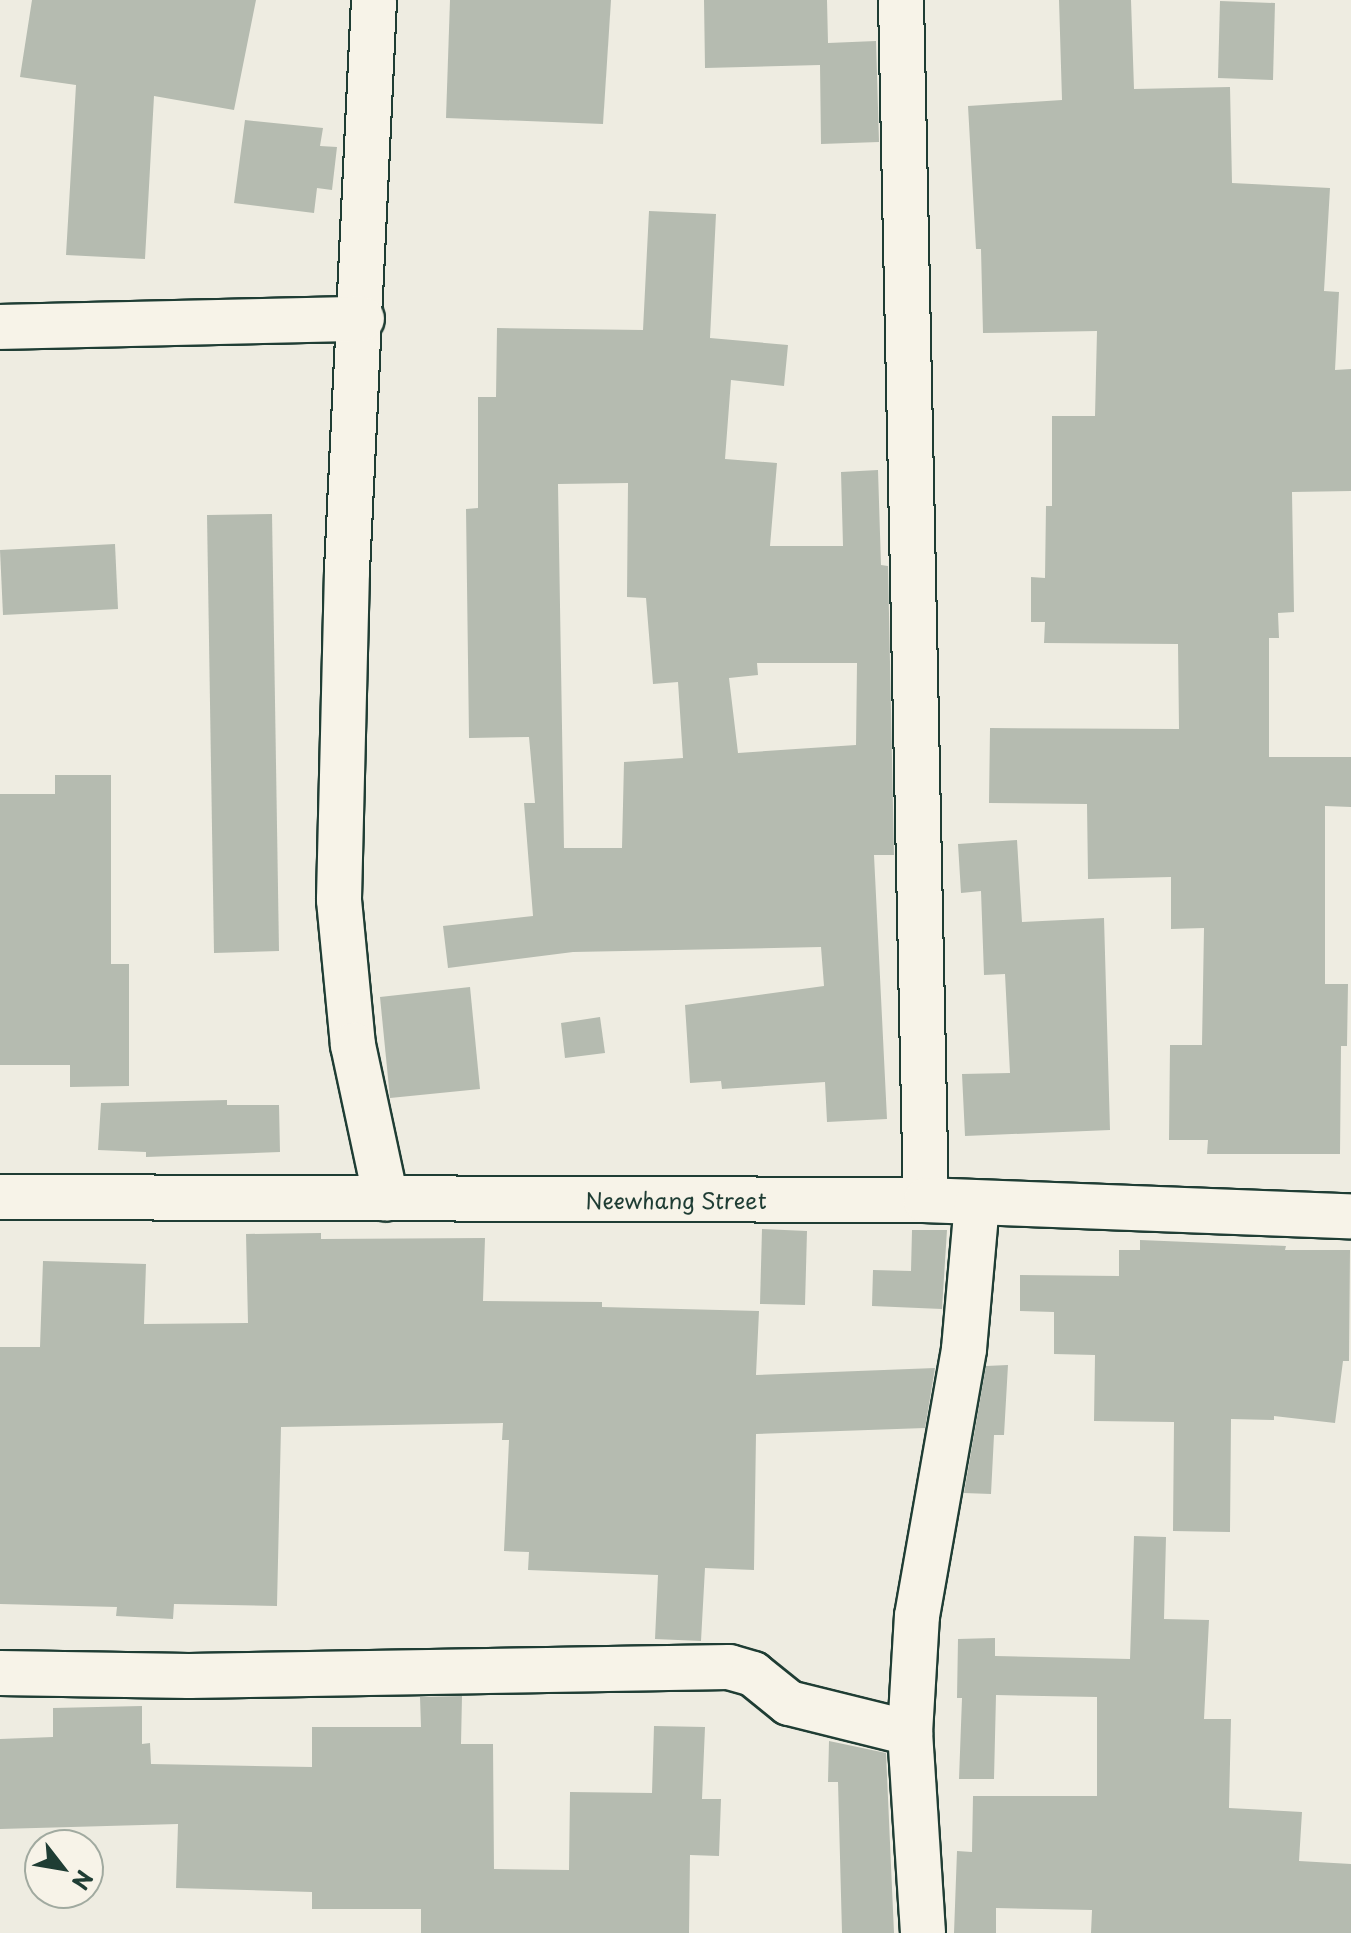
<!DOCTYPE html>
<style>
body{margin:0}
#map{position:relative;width:1351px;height:1933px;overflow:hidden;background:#eeece1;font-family:"Playpen Sans",sans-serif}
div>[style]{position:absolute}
.building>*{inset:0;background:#b5bbb0}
.roads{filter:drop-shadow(2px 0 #1f3d34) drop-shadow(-2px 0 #1f3d34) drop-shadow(0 2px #1f3d34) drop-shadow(0 -2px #1f3d34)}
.minor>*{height:44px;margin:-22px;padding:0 22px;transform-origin:22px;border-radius:22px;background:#f7f3e8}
span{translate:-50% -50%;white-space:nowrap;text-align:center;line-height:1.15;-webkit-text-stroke:7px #f7f3e8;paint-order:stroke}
.street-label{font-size:22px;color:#1f3d34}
.north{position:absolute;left:24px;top:1829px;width:80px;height:80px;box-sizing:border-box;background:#f7f3e8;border:2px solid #a1aaa0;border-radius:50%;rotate:121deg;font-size:22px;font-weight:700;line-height:32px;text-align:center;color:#1f3d34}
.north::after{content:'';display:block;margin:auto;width:28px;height:36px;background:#1f3d34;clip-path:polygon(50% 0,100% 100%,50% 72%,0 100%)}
</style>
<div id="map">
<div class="building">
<i style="clip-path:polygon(32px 0,256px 0,234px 110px,154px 96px,145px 259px,66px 255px,76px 85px,20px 77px)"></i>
<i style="clip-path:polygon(450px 0,611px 0,603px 124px,446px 118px)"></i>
<i style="clip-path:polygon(704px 0,827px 0,828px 43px,876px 41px,879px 142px,821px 144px,820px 65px,705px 68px)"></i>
<i style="clip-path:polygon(1059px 0,1131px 0,1134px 89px,1230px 87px,1232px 183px,1330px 188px,1324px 291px,1339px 292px,1335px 370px,1351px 369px,1351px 491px,1292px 492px,1294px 612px,1278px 613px,1279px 638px,1269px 638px,1269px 757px,1351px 757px,1351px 807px,1325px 806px,1325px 984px,1348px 984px,1347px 1046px,1341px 1046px,1340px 1154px,1207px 1154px,1208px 1140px,1169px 1140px,1170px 1045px,1202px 1045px,1204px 928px,1171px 929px,1171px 877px,1088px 879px,1087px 804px,989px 803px,990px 728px,1179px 729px,1178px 644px,1044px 643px,1045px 622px,1031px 622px,1031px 577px,1045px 578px,1046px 506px,1052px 506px,1052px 416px,1095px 416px,1097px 331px,983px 333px,981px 249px,976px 249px,968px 106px,1062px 100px)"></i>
<i style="clip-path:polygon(1220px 1px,1275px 3px,1273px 80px,1218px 78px)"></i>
<i style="clip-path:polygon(245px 120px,323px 128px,320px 146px,337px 147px,332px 190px,317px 188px,314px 213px,234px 203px)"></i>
<i style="clip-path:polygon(evenodd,649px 211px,716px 214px,710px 338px,788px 345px,784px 386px,731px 380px,725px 459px,777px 463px,770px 546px,843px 546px,841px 472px,878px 470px,881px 565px,888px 566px,894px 855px,874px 855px,887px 1119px,827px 1122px,825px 1082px,722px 1089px,721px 1081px,690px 1083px,685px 1005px,824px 986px,821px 947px,573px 952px,448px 968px,443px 926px,533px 916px,524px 803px,535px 803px,529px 737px,469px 738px,466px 509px,478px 508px,478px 397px,496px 397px,497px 328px,643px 330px,649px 211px,628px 483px,627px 597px,646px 598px,653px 684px,678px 682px,683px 758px,624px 762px,622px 848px,564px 848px,558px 484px,628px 483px,649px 211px,757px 663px,857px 663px,856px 745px,738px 753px,729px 678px,758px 675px,757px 663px)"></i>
<i style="clip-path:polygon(272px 514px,279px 951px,214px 953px,207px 515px)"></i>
<i style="clip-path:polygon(115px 544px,118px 609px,3px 615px,0 550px)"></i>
<i style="clip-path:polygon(55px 775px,111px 775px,111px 964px,129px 964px,129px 1086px,70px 1087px,70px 1065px,0 1065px,0 794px,55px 794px)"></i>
<i style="clip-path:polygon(1017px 840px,1022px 922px,1104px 918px,1110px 1130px,965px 1136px,962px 1074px,1010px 1073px,1005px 974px,984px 975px,981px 891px,961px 893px,958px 844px)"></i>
<i style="clip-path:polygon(470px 987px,480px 1089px,390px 1098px,380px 997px)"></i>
<i style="clip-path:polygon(600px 1017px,605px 1053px,565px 1058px,561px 1023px)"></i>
<i style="clip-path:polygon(227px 1100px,227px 1105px,279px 1105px,280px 1152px,146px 1157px,146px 1152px,98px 1150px,101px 1103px)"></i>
<i style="clip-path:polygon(762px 1229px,807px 1231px,805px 1305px,760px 1304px)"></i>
<i style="clip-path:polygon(912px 1230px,947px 1230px,942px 1309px,872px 1306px,873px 1270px,911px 1271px)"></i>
<i style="clip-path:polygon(321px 1233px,321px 1239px,485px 1238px,483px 1301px,602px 1302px,602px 1307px,759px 1311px,756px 1375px,935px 1368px,925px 1428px,756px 1434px,754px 1570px,705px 1568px,701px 1641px,655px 1639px,658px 1575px,528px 1570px,529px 1552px,504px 1551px,509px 1440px,502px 1440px,503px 1423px,281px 1427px,277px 1606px,174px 1604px,173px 1619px,116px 1616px,117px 1607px,0 1604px,0 1347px,40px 1347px,43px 1261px,146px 1264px,144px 1324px,248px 1323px,246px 1234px)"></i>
<i style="clip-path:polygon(1140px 1240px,1286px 1246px,1285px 1250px,1350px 1250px,1349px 1361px,1343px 1361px,1335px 1423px,1274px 1416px,1274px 1420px,1231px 1419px,1230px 1532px,1173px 1531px,1174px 1422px,1094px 1421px,1095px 1355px,1054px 1354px,1054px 1312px,1020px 1311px,1020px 1275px,1119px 1276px,1119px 1250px,1140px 1250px)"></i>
<i style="clip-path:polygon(1008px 1365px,1004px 1435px,994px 1435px,991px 1494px,964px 1493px,986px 1366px)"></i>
<i style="clip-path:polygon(1134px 1536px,1166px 1537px,1164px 1619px,1209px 1620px,1204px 1719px,1231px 1719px,1229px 1808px,1302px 1812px,1299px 1861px,1351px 1864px,1351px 1933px,1091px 1933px,1092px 1910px,996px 1908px,996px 1933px,954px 1933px,957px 1851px,972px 1852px,973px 1796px,1097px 1796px,1097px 1697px,996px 1695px,994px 1779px,959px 1779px,962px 1698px,957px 1698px,958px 1639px,995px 1638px,995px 1656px,1130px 1659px)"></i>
<i style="clip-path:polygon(462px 1696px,461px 1744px,493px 1744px,494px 1869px,569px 1870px,570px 1792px,652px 1793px,654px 1726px,705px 1727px,702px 1799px,721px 1799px,719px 1856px,690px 1855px,689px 1933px,421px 1933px,421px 1909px,312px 1909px,312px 1892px,176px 1888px,178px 1824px,0 1829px,0 1739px,53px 1737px,53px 1708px,142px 1706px,142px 1744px,150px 1743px,151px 1764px,312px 1767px,312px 1727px,421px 1727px,420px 1697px)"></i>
<i style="clip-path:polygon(829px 1741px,886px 1753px,894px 1933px,842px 1933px,838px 1782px,828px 1782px)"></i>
</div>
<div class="roads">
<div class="minor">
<i style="left:374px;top:0;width:572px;rotate:92.71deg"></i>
<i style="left:347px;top:571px;width:329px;rotate:91.4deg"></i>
<i style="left:339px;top:900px;width:146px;rotate:84.5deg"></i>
<i style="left:353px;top:1045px;width:157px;rotate:77.9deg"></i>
<i style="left:901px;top:0;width:1200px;rotate:88.81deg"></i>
<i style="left:0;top:327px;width:362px;rotate:-1.3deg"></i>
<i style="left:0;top:1197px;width:926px;rotate:0.19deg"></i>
<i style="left:926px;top:1200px;width:425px;rotate:2.2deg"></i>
<i style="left:0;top:1673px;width:189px;rotate:0.9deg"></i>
<i style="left:189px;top:1676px;width:540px;rotate:-0.95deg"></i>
<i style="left:729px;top:1667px;width:25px;rotate:16deg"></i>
<i style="left:753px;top:1674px;width:46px;rotate:38.9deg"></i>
<i style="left:789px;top:1703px;width:125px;rotate:13.9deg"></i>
<i style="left:923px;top:1933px;width:200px;rotate:-93.7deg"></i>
<i style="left:910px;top:1733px;width:117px;rotate:-86.6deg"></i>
<i style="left:917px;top:1616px;width:271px;rotate:-80deg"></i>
<i style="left:964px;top:1349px;width:146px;rotate:-84.9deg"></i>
</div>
</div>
<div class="street-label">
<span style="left:676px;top:1200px">Neewhang Street</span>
</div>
<div class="north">N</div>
</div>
